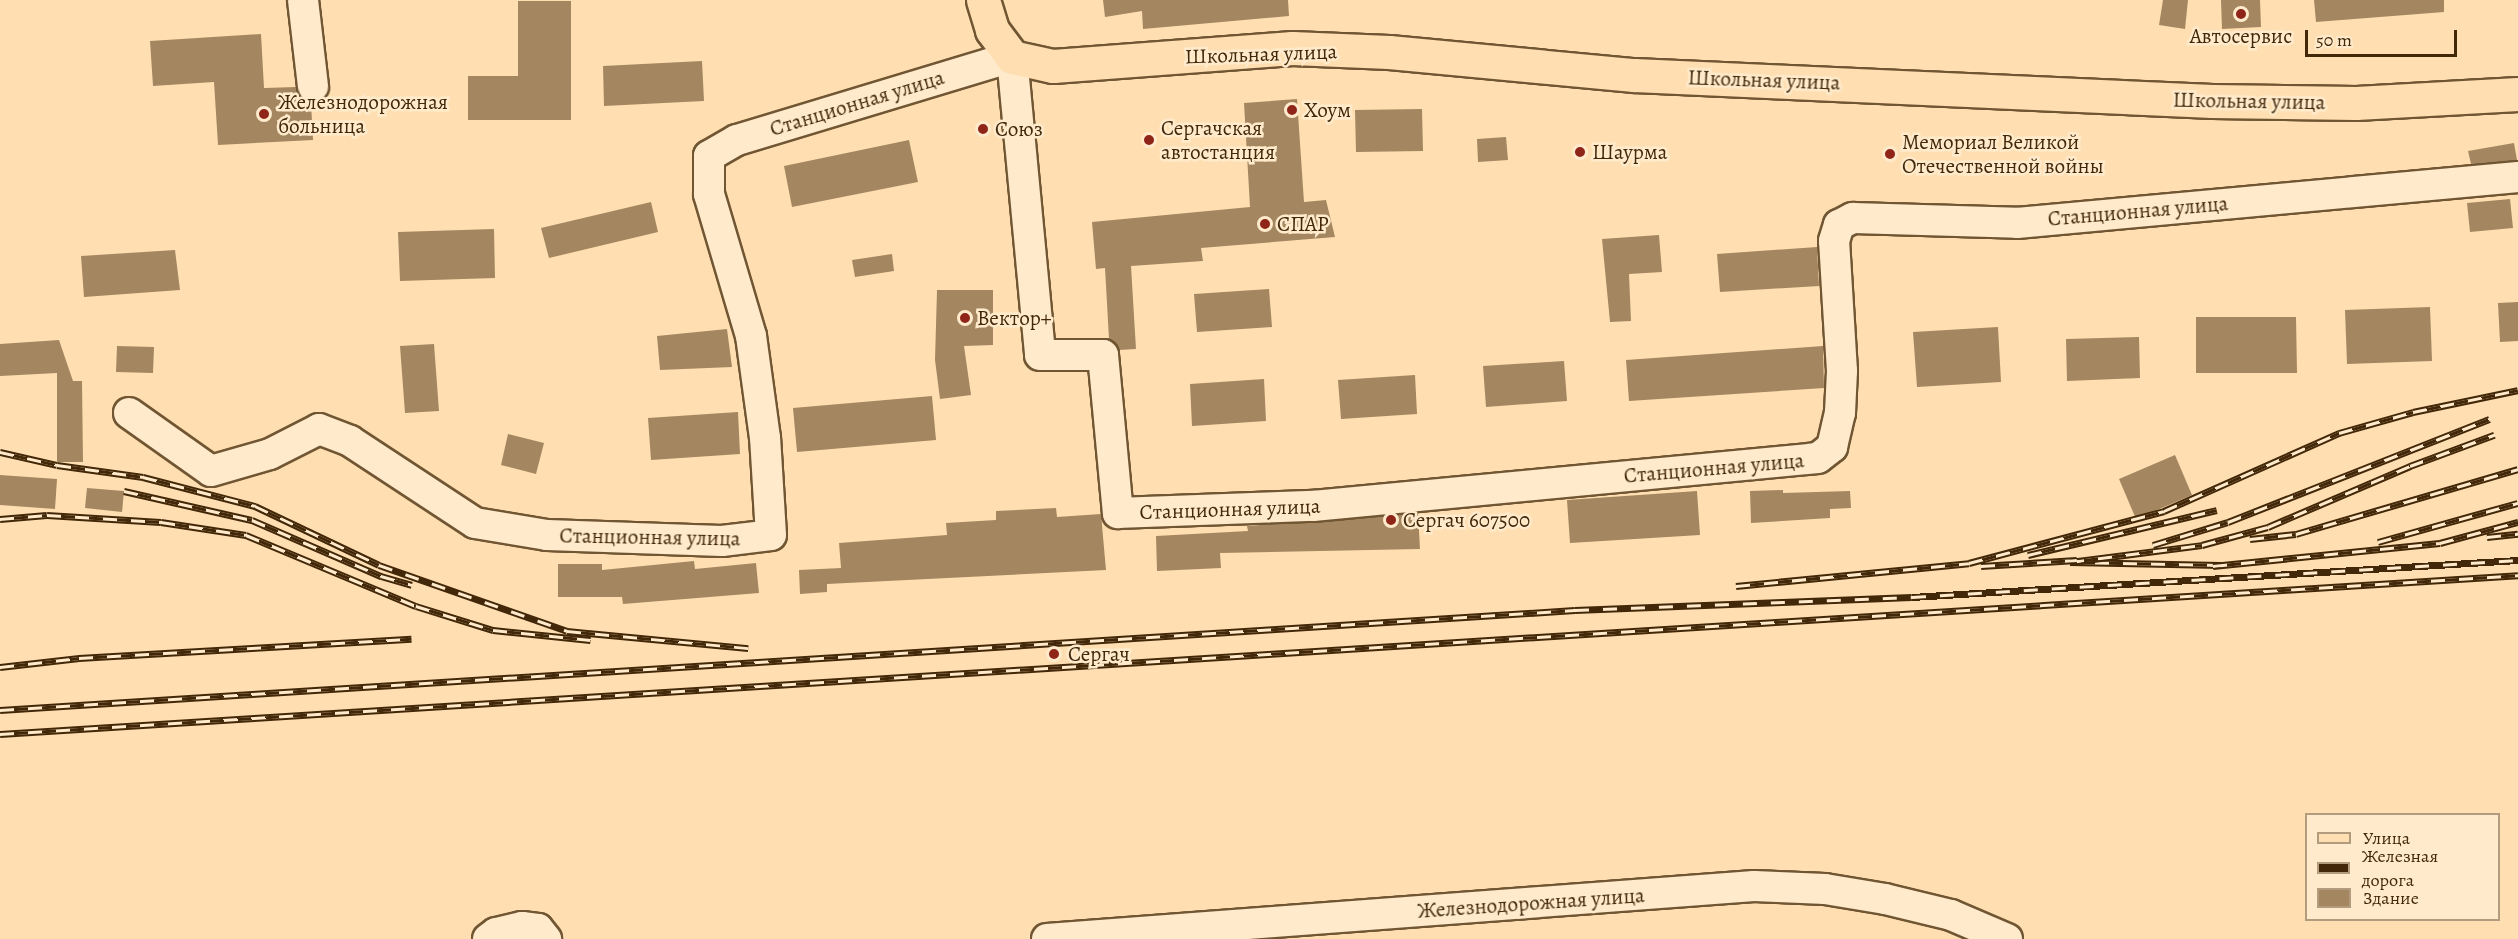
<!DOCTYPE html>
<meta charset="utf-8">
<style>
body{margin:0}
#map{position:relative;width:2518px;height:939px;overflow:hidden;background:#ffdfb1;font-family:Alegreya,serif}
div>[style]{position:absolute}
.building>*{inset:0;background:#a48760}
.roads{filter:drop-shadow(2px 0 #715633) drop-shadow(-2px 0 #715633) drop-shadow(0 2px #715633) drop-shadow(0 -2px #715633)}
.minor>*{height:30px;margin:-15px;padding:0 15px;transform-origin:15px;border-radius:15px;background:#ffeacc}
.major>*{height:33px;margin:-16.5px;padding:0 16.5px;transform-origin:16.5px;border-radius:16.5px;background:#ffdfb1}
.rail>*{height:7px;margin-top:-3.5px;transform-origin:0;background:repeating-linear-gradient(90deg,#ffeacc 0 14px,#422809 0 28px);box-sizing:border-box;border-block:2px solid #422809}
.dots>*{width:16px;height:16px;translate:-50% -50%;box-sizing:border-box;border:3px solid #ffeacc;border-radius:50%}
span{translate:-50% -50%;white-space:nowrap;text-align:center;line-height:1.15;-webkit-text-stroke:5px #ffeacc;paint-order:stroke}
.poi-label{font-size:21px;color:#422809}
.left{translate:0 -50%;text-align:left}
.street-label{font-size:21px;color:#422809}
.legend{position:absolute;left:2305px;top:813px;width:195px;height:108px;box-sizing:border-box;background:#ffeacc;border:2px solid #b39c7e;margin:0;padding:8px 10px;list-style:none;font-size:18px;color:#422809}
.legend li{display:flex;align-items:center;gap:12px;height:30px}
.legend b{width:30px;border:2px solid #b39c7e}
.scale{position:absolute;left:2305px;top:30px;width:152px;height:27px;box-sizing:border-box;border:3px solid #422809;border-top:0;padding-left:8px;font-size:18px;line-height:21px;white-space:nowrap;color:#422809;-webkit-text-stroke:4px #ffeacc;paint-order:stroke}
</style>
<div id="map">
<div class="building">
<i style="clip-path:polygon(1103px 0,1288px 0,1289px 16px,1143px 29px,1142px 11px,1105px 17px)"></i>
<i style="clip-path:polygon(2163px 0,2188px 0,2185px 29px,2159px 25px)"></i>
<i style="clip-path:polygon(2221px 0,2260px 0,2261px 27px,2222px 29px)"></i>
<i style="clip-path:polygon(2314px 0,2444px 0,2444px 12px,2316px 22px)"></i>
<i style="clip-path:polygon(518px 1px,571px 1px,571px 120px,468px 120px,468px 76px,518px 76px)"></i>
<i style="clip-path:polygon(261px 34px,264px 88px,296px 87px,300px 97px,311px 103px,313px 140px,218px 145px,214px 82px,153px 86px,150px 41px)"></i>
<i style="clip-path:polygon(702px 61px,704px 101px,604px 106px,603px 66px)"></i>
<i style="clip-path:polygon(1297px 99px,1304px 202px,1326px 200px,1335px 237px,1201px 248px,1203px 261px,1131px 266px,1136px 349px,1119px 350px,1109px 339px,1105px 268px,1096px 269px,1092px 222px,1250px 207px,1244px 103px)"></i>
<i style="clip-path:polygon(1422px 109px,1423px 151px,1356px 152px,1355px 110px)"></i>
<i style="clip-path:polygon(1506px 137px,1508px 160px,1478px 162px,1477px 139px)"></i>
<i style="clip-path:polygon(909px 140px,918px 182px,792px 207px,784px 166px)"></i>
<i style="clip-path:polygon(2514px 143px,2517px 160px,2471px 164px,2468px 151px)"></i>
<i style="clip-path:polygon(2510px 199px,2513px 228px,2470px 232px,2467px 203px)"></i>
<i style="clip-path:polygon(651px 202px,658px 232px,549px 258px,541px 228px)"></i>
<i style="clip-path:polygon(494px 229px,495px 278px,400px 281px,398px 232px)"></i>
<i style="clip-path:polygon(1659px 235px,1662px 272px,1629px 274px,1631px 321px,1610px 322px,1602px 239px)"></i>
<i style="clip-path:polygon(1817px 247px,1819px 286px,1720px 292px,1717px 254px)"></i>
<i style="clip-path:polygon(175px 250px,180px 290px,84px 297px,81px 256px)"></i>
<i style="clip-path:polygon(892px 254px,894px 271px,855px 277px,852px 260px)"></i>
<i style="clip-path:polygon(1269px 289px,1272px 327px,1197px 332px,1194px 294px)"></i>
<i style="clip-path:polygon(937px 290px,993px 290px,993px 345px,964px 346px,971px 395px,940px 399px,935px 360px)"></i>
<i style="clip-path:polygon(2518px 302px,2518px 341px,2500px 342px,2498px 303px)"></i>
<i style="clip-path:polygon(2430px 307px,2432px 361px,2347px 364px,2345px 310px)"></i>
<i style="clip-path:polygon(2196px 317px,2296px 317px,2297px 373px,2196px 373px)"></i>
<i style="clip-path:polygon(1998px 327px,2001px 382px,1917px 387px,1913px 332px)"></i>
<i style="clip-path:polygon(727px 329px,732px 367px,660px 370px,657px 336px)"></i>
<i style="clip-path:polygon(2139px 337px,2140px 378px,2067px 381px,2066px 339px)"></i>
<i style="clip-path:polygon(59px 340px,73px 381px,82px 381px,83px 462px,57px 462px,57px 373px,0 376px,0 344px)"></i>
<i style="clip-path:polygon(434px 344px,439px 411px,405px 413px,400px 346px)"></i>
<i style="clip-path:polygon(117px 346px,154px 347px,153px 373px,116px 372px)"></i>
<i style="clip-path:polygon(1823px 346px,1824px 388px,1629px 401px,1626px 360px)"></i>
<i style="clip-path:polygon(1564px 361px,1567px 401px,1486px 407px,1483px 366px)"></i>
<i style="clip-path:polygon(1415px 375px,1417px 414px,1341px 419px,1338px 380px)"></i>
<i style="clip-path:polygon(1264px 379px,1266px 421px,1192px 426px,1190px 384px)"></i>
<i style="clip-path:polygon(932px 396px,936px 440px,797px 452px,793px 408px)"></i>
<i style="clip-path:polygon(738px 412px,740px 454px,651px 460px,648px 418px)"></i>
<i style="clip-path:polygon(508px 434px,544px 443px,536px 474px,501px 465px)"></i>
<i style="clip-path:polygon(2175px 455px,2192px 495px,2136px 519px,2119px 479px)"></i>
<i style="clip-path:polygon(0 475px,57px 479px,55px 509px,0 505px)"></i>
<i style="clip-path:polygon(87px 488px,124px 491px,122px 512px,85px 508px)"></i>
<i style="clip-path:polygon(1783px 490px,1783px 493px,1850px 491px,1851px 508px,1830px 509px,1830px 518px,1751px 523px,1750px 491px)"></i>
<i style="clip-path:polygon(1697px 491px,1700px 535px,1570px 543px,1567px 500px)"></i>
<i style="clip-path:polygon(1056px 508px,1057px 517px,1101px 514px,1106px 570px,827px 584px,827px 592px,800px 594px,799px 570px,841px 568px,839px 543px,947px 535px,946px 523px,996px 520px,996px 511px)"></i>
<i style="clip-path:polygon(1418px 513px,1420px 549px,1220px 553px,1221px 568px,1157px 571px,1156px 536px,1248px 531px,1247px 526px)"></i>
<i style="clip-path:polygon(694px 561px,695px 569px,756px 563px,759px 593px,623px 604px,622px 597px,558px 597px,558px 564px,602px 564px,602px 570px)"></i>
</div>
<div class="roads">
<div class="minor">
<i style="left:303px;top:0;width:87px;rotate:83.4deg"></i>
<i style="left:129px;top:413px;width:100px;rotate:35.3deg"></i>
<i style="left:211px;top:471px;width:61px;rotate:-16.1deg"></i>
<i style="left:270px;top:454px;width:55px;rotate:-27deg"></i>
<i style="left:319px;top:429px;width:33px;rotate:21deg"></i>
<i style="left:350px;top:441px;width:149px;rotate:33.3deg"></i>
<i style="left:475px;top:523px;width:73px;rotate:9.5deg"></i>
<i style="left:547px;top:535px;width:175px;rotate:2deg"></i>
<i style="left:722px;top:541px;width:49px;rotate:-7deg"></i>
<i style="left:771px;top:535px;width:97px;rotate:-93.5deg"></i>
<i style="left:765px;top:438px;width:103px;rotate:-97.8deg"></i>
<i style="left:751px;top:336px;width:148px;rotate:-106.5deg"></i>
<i style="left:709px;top:194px;width:38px;rotate:-90deg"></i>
<i style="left:709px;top:156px;width:32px;rotate:-30deg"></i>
<i style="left:737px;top:140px;width:287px;rotate:-16.8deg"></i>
<i style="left:1012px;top:57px;width:299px;rotate:84.6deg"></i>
<i style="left:1040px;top:355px;width:63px"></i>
<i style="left:1103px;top:355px;width:159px;rotate:84.6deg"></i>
<i style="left:1118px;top:513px;width:195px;rotate:-2.1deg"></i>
<i style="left:1313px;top:506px;width:507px;rotate:-5.43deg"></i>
<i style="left:1818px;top:458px;width:18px;rotate:-38deg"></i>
<i style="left:1832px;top:447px;width:35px;rotate:-77deg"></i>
<i style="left:1840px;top:413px;width:42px;rotate:-87.3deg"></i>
<i style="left:1842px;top:371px;width:130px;rotate:-93.5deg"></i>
<i style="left:1834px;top:241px;width:17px;rotate:-73deg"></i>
<i style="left:1839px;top:225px;width:16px;rotate:-27deg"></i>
<i style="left:1853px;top:218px;width:164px;rotate:1.7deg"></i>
<i style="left:2017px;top:223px;width:503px;rotate:-5.25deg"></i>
<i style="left:488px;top:939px;width:10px;rotate:-37deg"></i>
<i style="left:496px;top:933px;width:27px;rotate:-13deg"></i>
<i style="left:522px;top:927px;width:16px;rotate:7deg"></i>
<i style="left:538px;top:929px;width:13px;rotate:51deg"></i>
<i style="left:1047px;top:939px;width:709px;rotate:-4.29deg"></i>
<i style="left:1754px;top:886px;width:71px;rotate:2.4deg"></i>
<i style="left:1825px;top:889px;width:61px;rotate:9.5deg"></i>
<i style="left:1885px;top:899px;width:68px;rotate:13.6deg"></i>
<i style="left:1951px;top:915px;width:61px;rotate:23.2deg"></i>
</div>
<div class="major">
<i style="left:983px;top:0;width:31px;rotate:73deg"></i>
<i style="left:992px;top:30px;width:34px;rotate:53deg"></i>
<i style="left:1012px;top:57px;width:42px;rotate:12.4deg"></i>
<i style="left:1053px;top:66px;width:240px;rotate:-4.3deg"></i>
<i style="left:1292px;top:48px;width:97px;rotate:2.4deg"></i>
<i style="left:1389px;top:52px;width:246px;rotate:5.4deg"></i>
<i style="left:1634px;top:75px;width:579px;rotate:2.58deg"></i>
<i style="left:2212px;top:101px;width:144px;rotate:0.8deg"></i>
<i style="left:2356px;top:103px;width:162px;rotate:-3.2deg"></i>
</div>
</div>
<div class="rail">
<i style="left:0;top:452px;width:58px;rotate:12.8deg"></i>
<i style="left:57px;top:465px;width:87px;rotate:7.9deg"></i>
<i style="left:143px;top:477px;width:116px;rotate:14.5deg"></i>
<i style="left:255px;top:506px;width:137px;rotate:25.4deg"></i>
<i style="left:379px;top:565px;width:199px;rotate:19.3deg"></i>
<i style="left:567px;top:631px;width:182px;rotate:5.4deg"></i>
<i style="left:124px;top:491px;width:131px;rotate:12.8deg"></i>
<i style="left:252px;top:520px;width:141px;rotate:23.5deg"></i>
<i style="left:381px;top:576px;width:32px;rotate:16deg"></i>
<i style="left:0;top:519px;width:47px;rotate:-4.9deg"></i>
<i style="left:47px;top:515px;width:114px;rotate:3.5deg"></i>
<i style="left:161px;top:522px;width:86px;rotate:8.7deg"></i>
<i style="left:246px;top:535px;width:184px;rotate:22.7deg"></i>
<i style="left:416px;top:606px;width:81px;rotate:17.3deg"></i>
<i style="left:493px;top:630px;width:98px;rotate:5.9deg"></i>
<i style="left:2487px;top:537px;width:31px;rotate:-6deg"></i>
<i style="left:2250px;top:539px;width:46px;rotate:-6.2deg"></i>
<i style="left:2296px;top:534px;width:231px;rotate:-16.3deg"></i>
<i style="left:2378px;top:542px;width:145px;rotate:-15.6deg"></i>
<i style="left:2153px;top:545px;width:78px;rotate:-17deg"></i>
<i style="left:2228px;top:522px;width:281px;rotate:-21.5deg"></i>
<i style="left:2028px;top:555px;width:194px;rotate:-13.4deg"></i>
<i style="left:2221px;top:565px;width:151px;rotate:-178.9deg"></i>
<i style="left:2070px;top:562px;width:133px;rotate:-7.3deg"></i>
<i style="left:2202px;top:545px;width:68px;rotate:-15.3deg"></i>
<i style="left:2268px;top:527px;width:155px;rotate:-23.2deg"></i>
<i style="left:2410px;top:466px;width:90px;rotate:-20.3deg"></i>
<i style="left:1981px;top:566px;width:96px;rotate:-3.6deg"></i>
<i style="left:2213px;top:566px;width:228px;rotate:-5.8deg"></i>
<i style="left:2440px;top:543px;width:81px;rotate:-15.1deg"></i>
<i style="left:1736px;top:586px;width:234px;rotate:-5.6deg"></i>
<i style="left:1969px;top:563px;width:202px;rotate:-14.9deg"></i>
<i style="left:2164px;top:511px;width:192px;rotate:-24deg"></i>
<i style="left:2339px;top:433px;width:77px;rotate:-15.8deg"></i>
<i style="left:2413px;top:412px;width:107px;rotate:-11.8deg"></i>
<i style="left:0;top:667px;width:80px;rotate:-6.5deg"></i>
<i style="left:79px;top:658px;width:333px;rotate:-3.3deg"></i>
<i style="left:0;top:710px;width:1578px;rotate:-3.63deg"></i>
<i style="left:1575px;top:610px;width:337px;rotate:-2.2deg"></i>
<i style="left:1912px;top:597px;width:607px;rotate:-3.49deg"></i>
<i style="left:0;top:734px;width:2523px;rotate:-3.61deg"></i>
</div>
<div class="dots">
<i style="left:2241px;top:14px;background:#8f2418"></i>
<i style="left:1292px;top:110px;background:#8f2418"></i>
<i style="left:264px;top:114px;background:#8f2418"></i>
<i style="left:983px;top:129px;background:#8f2418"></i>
<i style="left:1149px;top:140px;background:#8f2418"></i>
<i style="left:1580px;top:152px;background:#8f2418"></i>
<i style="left:1890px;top:154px;background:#8f2418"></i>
<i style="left:1265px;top:224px;background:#8f2418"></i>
<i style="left:965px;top:318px;background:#8f2418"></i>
<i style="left:1391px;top:520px;background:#8f2418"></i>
<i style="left:1054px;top:654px;background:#8f2418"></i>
</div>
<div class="poi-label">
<span style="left:2241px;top:36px">Автосервис</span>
<span class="left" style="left:278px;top:114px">Железнодорожная<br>больница</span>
<span class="left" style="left:1304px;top:110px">Хоум</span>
<span class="left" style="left:1161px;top:140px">Сергачская<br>автостанция</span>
<span class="left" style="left:995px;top:129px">Союз</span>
<span class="left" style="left:1902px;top:154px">Мемориал Великой<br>Отечественной войны</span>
<span class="left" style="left:1592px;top:152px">Шаурма</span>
<span class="left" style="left:1277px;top:224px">СПАР</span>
<span class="left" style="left:977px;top:318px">Вектор+</span>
<span class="left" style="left:1403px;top:520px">Сергач 607500</span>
<span class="left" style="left:1068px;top:654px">Сергач</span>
</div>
<div class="street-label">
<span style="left:1261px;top:54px;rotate:-2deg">Школьная улица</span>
<span style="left:1764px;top:80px;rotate:2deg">Школьная улица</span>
<span style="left:2249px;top:101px;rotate:1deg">Школьная улица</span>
<span style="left:857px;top:103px;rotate:-17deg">Станционная улица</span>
<span style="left:2138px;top:211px;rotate:-5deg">Станционная улица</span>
<span style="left:1714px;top:468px;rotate:-5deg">Станционная улица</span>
<span style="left:1230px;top:509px;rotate:-2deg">Станционная улица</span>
<span style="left:650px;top:537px;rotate:1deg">Станционная улица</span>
<span style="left:1531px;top:903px;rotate:-4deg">Железнодорожная улица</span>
</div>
<ul class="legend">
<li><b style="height:8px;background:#ffdfb1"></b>Улица</li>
<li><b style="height:8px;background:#422809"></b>Железная дорога</li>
<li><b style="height:16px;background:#a48760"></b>Здание</li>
</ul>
<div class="scale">50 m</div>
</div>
